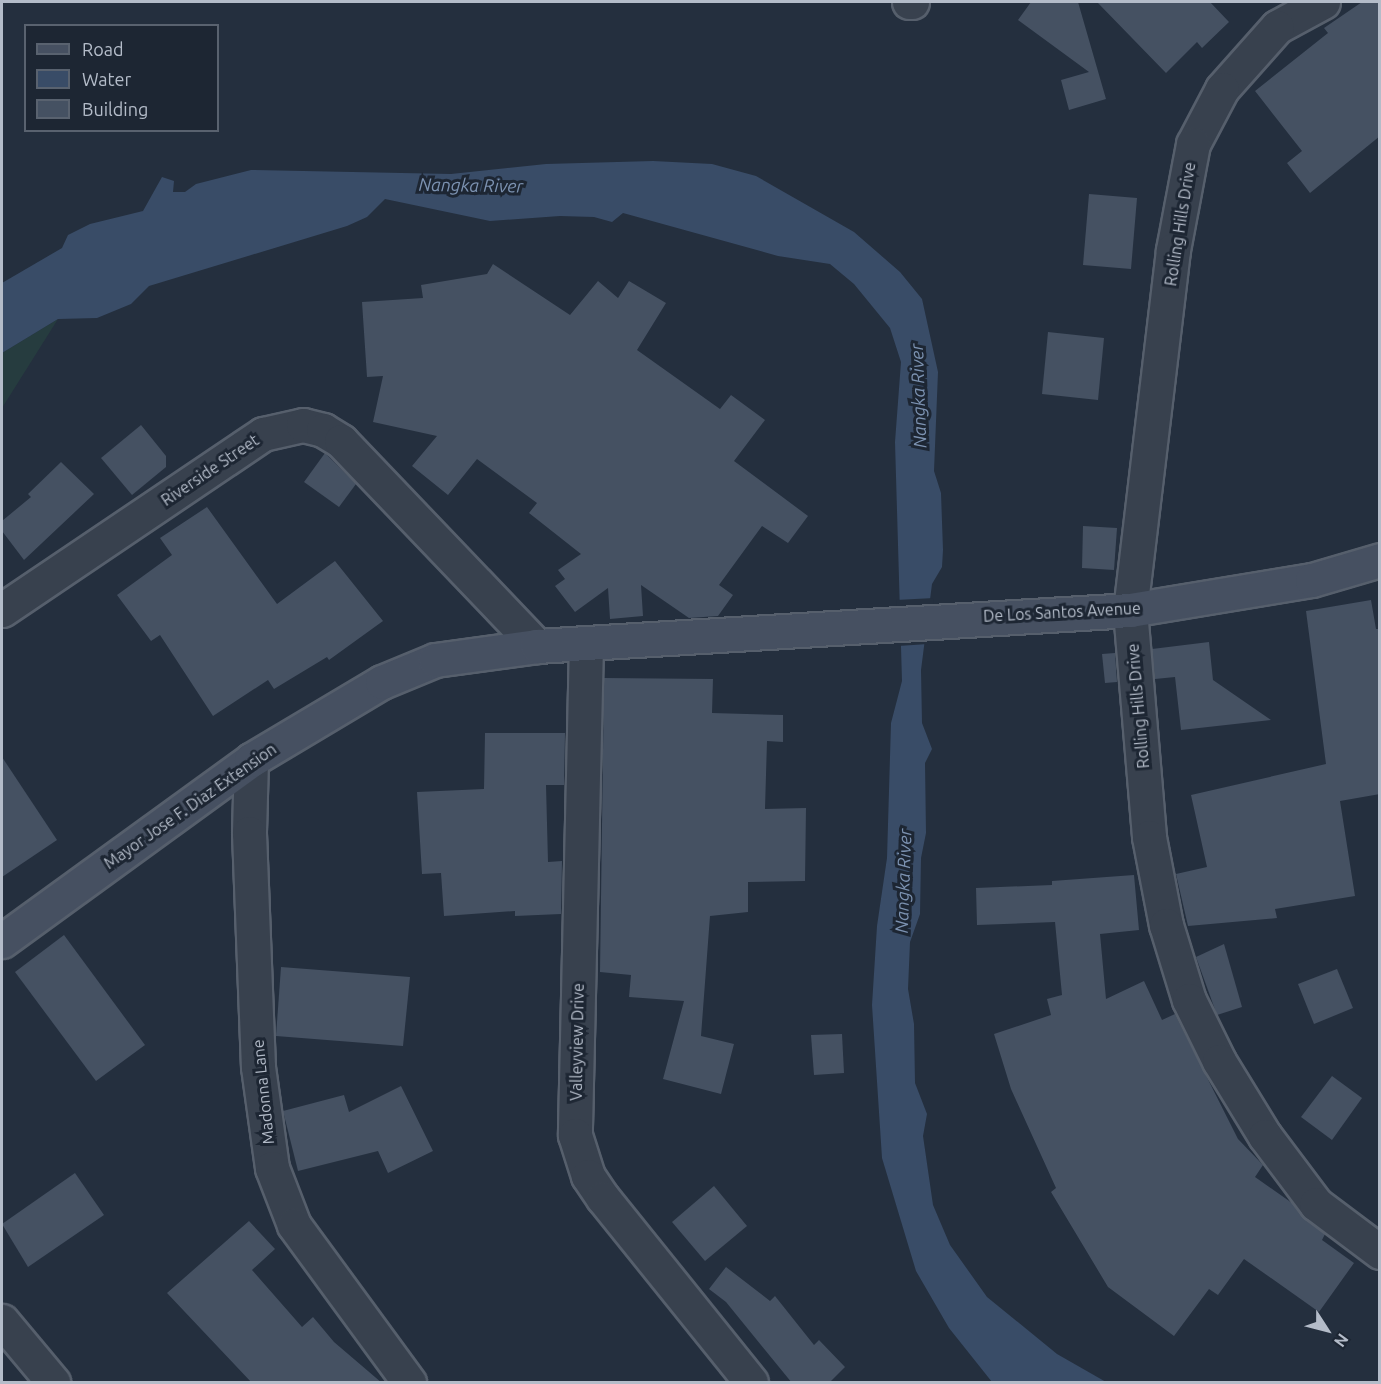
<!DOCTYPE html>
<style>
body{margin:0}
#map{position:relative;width:1381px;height:1384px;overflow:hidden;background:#242f3e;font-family:Ubuntu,sans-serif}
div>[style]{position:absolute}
.green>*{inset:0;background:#263c3f}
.water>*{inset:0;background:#394c67}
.pier>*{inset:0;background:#242f3e}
.building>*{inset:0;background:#455162}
.roads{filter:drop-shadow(2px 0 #565f6c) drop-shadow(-2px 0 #565f6c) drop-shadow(0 2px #565f6c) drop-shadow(0 -2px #565f6c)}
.street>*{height:33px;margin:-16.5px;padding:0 16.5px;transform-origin:16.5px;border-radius:16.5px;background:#38414e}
.secondary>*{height:33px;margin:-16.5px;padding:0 16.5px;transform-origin:16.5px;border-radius:16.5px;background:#465061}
span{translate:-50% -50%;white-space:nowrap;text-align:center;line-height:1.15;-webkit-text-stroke:6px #1d2633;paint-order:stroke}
.street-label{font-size:16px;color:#b4bcc9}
.water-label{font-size:18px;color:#7c92b1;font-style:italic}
.frame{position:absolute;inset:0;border:3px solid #b4bcc9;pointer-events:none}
.legend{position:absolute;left:24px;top:24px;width:195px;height:108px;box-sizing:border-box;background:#1d2633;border:2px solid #59626f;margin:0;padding:8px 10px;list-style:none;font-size:18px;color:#b4bcc9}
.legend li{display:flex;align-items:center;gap:12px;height:30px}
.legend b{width:30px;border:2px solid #59626f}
.north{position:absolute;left:1297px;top:1300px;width:60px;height:60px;-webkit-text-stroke:4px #1d2633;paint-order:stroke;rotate:126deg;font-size:16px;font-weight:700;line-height:24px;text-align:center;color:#b4bcc9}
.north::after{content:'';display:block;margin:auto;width:21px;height:27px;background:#b4bcc9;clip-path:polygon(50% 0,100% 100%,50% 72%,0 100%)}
</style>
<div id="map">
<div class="green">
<i style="clip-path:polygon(58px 319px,2px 408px,2px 353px)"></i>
</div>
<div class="water">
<i style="clip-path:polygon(653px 161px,712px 164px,756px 176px,854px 232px,900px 272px,922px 299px,938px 372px,934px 471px,941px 493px,943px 550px,942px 567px,932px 584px,921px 670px,922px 723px,932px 749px,925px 763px,926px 833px,921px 858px,920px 914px,910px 942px,908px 989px,914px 1024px,915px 1083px,927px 1114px,923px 1136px,933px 1205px,950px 1245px,987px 1297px,1057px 1354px,1106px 1382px,992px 1382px,949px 1328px,916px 1271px,882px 1158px,872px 1005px,877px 926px,887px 858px,891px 723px,902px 681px,895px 442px,901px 362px,890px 328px,854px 284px,830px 264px,778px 256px,623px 213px,612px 222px,594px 217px,560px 216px,490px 221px,385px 199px,367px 217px,347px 226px,149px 286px,131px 304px,97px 318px,58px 319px,2px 353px,2px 283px,62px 248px,68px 235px,90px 224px,143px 211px,162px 177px,174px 181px,173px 192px,185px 192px,196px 184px,251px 170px,451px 174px,546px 164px)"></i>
</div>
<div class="pier">
<i style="clip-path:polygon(934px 598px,928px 644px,898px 646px,896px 600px)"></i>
</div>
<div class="building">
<i style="clip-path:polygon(1031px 2px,1078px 2px,1106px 99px,1069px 110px,1061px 80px,1089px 72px,1018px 20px)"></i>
<i style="clip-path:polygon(1097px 2px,1210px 2px,1229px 22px,1202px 48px,1197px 42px,1166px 73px)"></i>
<i style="clip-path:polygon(1362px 2px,1380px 2px,1380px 136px,1310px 193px,1287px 163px,1302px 151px,1255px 91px,1328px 33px,1324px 28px)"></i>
<i style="clip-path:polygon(1089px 194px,1137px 198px,1131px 269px,1083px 265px)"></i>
<i style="clip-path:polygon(493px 264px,570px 315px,598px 281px,618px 298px,629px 281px,666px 303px,637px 350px,720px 409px,731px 395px,765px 420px,734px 461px,808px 516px,788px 543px,762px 526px,719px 585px,733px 595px,718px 616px,689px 618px,641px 585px,643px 616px,610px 619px,608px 588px,575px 612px,555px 586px,565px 579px,558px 570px,581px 554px,529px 513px,537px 503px,477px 459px,448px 495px,412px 466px,437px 436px,373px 422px,383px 376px,367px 377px,362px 302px,423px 298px,421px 285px,487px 274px)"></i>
<i style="clip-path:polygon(1048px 332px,1104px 338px,1098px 400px,1042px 394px)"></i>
<i style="clip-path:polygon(141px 425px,166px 456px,166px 467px,132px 495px,101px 458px)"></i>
<i style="clip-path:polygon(325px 453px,356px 484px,339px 507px,304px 482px)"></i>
<i style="clip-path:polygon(61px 462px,94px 494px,24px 560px,2px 531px,2px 521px,31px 497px,28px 494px)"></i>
<i style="clip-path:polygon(207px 507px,277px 604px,335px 561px,383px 621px,329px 660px,327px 657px,274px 689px,268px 680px,213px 716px,160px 635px,151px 641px,117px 595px,172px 555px,160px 538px)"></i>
<i style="clip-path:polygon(1083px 526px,1117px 528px,1114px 570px,1082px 568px)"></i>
<i style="clip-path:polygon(1371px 600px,1376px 629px,1380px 629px,1380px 794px,1340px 801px,1355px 896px,1275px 909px,1277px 918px,1188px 926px,1176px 874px,1207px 867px,1191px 795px,1326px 764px,1306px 611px)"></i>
<i style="clip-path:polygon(1209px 642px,1213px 680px,1271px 720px,1181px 730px,1175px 677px,1155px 679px,1152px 649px)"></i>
<i style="clip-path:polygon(1115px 653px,1117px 682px,1105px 683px,1102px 654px)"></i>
<i style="clip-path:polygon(604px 678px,713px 679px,712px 713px,783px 715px,783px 742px,767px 741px,765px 809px,806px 808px,805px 881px,748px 882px,748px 912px,710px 916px,701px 1036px,734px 1044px,721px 1094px,663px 1079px,684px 1001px,629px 997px,631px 975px,600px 972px)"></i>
<i style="clip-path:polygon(485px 733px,565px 733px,564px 785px,546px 785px,548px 862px,562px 861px,561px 914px,515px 916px,515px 911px,444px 916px,441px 873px,422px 874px,417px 792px,484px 789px)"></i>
<i style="clip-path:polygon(2px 757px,57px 840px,2px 877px)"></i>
<i style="clip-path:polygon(1134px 875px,1139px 930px,1100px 934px,1106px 999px,1144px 981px,1162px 1020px,1175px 1014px,1238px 1139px,1263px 1165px,1255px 1177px,1292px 1203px,1325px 1234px,1322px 1240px,1354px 1263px,1319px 1312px,1244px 1259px,1218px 1295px,1209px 1289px,1174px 1336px,1108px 1287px,1051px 1192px,1056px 1188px,1011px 1089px,994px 1034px,1051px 1015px,1047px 999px,1062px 995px,1055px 922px,977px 925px,976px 888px,1052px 885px,1052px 881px)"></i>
<i style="clip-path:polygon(64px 935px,145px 1045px,96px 1081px,15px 972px)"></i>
<i style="clip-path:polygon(1224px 944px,1242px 1007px,1217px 1015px,1196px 957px)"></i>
<i style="clip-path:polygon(281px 967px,410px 977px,403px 1046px,276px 1036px)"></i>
<i style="clip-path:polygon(1337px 969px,1353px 1008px,1314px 1024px,1298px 984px)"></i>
<i style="clip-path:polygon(842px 1034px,844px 1073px,814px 1075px,811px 1035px)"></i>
<i style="clip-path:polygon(1332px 1076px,1362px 1098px,1332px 1140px,1301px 1117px)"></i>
<i style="clip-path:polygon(401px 1086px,433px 1151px,388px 1173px,378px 1151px,298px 1171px,283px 1111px,344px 1095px,349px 1112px)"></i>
<i style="clip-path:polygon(75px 1173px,104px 1215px,28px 1267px,2px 1224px)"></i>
<i style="clip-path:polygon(714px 1186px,747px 1226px,705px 1261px,672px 1222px)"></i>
<i style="clip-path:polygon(249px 1221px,275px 1249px,252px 1270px,302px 1327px,313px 1317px,334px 1342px,382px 1383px,252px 1383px,167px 1293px)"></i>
<i style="clip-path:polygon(726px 1267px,770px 1301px,775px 1296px,814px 1345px,819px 1340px,845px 1367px,829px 1383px,792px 1383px,726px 1302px,709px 1289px)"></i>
</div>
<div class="roads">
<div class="street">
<i style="left:909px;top:2px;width:3px"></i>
<i style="left:1323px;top:2px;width:52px;rotate:151.5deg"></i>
<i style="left:1277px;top:27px;width:83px;rotate:131.6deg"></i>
<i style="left:1222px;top:89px;width:62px;rotate:117.8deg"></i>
<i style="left:1193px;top:144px;width:108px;rotate:100.7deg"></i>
<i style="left:1173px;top:250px;width:363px;rotate:96.8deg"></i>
<i style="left:1130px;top:610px;width:228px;rotate:85.2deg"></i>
<i style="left:1149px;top:837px;width:90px;rotate:79.1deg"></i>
<i style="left:1166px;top:925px;width:78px;rotate:73deg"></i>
<i style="left:1189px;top:1000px;width:68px;rotate:63.8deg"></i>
<i style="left:1219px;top:1061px;width:88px;rotate:58.5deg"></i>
<i style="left:1265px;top:1136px;width:85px;rotate:53.1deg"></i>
<i style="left:1316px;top:1204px;width:80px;rotate:36.9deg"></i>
<i style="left:2px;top:610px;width:315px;rotate:-34deg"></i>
<i style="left:263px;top:434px;width:41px;rotate:-12.7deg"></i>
<i style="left:303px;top:425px;width:21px;rotate:14deg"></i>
<i style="left:323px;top:430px;width:21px;rotate:31deg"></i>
<i style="left:341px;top:441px;width:284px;rotate:46.3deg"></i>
<i style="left:586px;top:643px;width:492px;rotate:91.3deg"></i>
<i style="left:575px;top:1135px;width:43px;rotate:72.4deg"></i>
<i style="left:588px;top:1176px;width:27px;rotate:56deg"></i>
<i style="left:603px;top:1198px;width:236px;rotate:51.2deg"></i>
<i style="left:251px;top:760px;width:73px;rotate:91.6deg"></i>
<i style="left:249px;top:833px;width:234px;rotate:87.8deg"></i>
<i style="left:258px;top:1067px;width:102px;rotate:82.1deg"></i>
<i style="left:272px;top:1168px;width:61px;rotate:68.9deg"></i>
<i style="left:294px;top:1225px;width:195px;rotate:53.8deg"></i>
<i style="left:2px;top:1321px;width:80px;rotate:50.1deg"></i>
</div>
<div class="secondary">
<i style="left:2px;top:941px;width:308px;rotate:-36deg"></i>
<i style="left:251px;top:760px;width:152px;rotate:-30.8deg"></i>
<i style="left:382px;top:682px;width:57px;rotate:-22.5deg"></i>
<i style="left:435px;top:660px;width:103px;rotate:-7.8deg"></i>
<i style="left:537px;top:646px;width:594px;rotate:-3.47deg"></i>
<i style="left:1130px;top:610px;width:184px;rotate:-9.4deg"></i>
<i style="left:1312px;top:580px;width:71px;rotate:-16.4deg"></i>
</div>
</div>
<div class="street-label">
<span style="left:1180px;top:224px;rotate:-81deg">Rolling Hills Drive</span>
<span style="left:210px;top:470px;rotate:-34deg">Riverside Street</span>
<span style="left:1062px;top:612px;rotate:-3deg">De Los Santos Avenue</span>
<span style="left:1138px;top:706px;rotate:-95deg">Rolling Hills Drive</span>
<span style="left:190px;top:806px;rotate:-35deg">Mayor Jose F. Diaz Extension</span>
<span style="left:577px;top:1042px;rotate:-89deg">Valleyview Drive</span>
<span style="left:263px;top:1092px;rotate:-96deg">Madonna Lane</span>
</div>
<div class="water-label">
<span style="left:471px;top:185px;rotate:1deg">Nangka River</span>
<span style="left:918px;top:396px;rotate:-92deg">Nangka River</span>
<span style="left:903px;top:881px;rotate:-88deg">Nangka River</span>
</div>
<div class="frame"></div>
<ul class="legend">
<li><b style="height:8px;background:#465061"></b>Road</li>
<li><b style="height:16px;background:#394c67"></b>Water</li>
<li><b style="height:16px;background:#455162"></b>Building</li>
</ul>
<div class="north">N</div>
</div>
